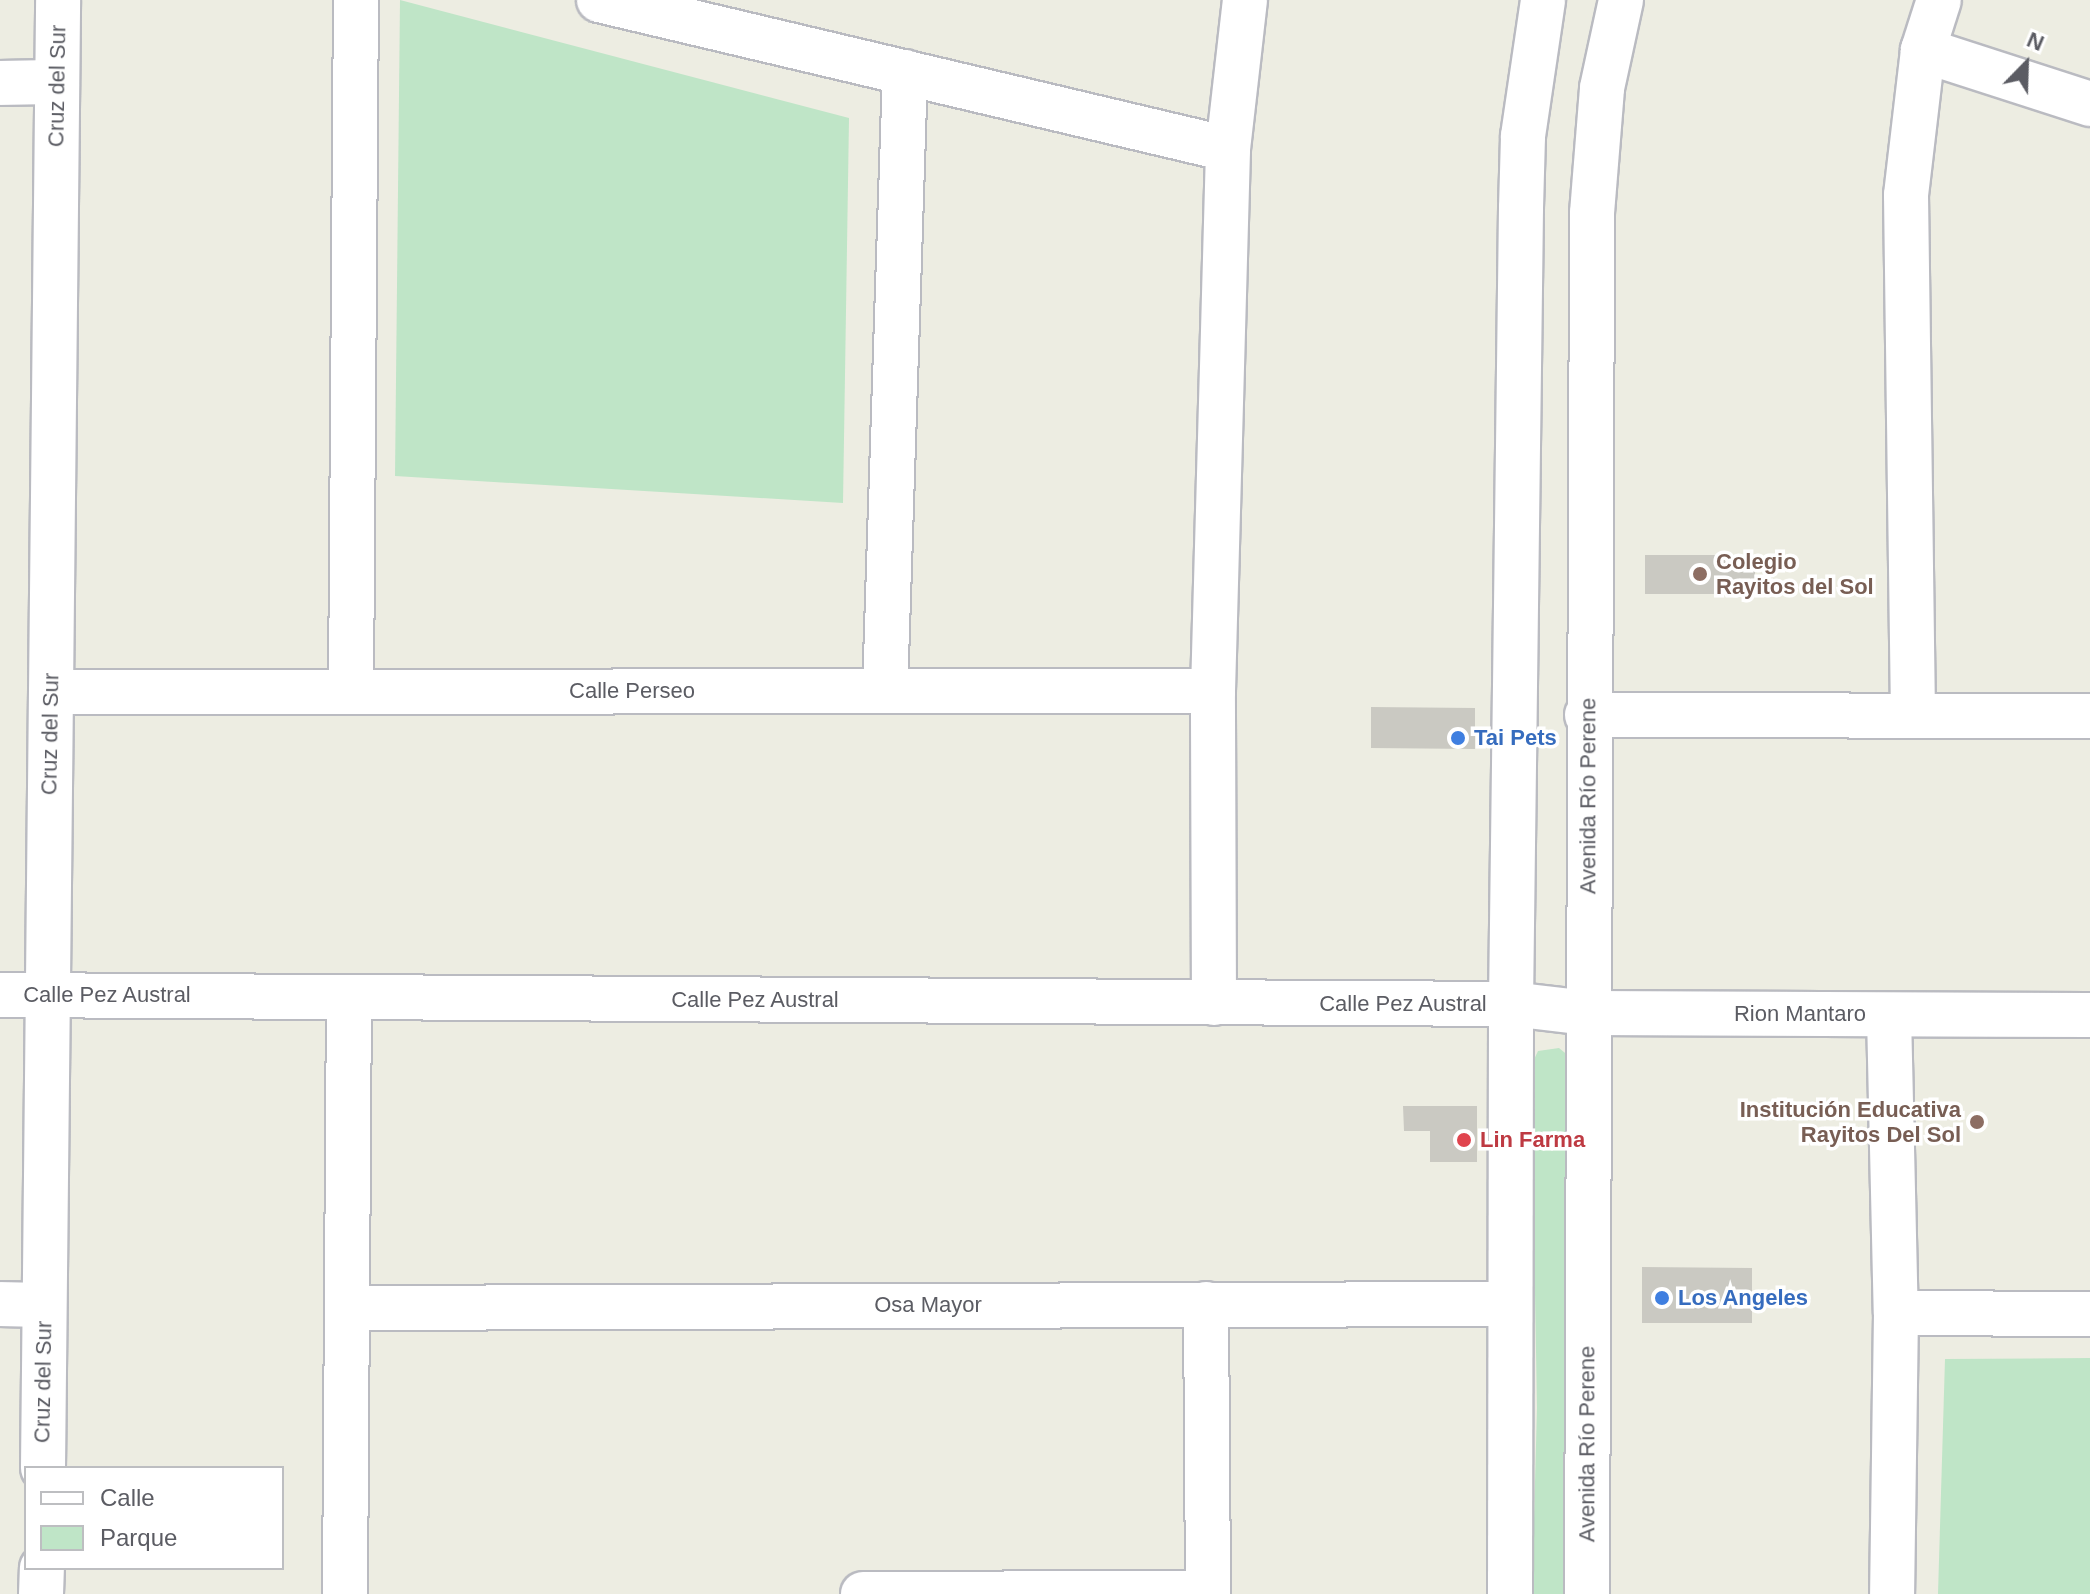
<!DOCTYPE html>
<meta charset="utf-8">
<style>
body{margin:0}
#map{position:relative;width:2090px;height:1594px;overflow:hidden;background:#edede2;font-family:Arial,sans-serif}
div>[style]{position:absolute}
.green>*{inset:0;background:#bfe5c7}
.building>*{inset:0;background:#cac9c2}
.roads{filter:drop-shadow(2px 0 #babbc1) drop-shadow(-2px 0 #babbc1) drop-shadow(0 2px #babbc1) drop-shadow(0 -2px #babbc1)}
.minor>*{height:44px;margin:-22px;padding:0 22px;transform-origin:22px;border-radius:22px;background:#fff}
.dots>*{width:22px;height:22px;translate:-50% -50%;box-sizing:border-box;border:4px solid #fff;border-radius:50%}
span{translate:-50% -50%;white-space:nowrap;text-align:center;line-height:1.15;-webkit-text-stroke:7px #fff;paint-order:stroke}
.street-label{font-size:22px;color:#5b5c63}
.education-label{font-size:22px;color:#785e54;font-weight:700}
.left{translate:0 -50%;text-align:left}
.right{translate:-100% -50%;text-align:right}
.shop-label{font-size:22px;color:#366cbe;font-weight:700}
.health-label{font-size:22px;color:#be3a42;font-weight:700}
.legend{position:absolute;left:24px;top:1466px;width:260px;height:104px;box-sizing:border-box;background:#fff;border:2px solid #bdbec1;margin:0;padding:10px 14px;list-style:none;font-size:24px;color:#5b5c63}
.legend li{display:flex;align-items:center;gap:16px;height:40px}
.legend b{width:40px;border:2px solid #bdbec1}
.north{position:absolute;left:1986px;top:24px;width:80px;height:80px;-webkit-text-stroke:6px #fff;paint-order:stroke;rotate:23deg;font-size:22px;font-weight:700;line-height:32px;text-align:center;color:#5b5c63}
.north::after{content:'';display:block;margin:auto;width:28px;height:36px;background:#5b5c63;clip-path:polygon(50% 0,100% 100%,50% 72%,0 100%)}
</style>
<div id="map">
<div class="green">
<i style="clip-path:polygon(400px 0,849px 118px,843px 503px,395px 476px)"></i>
<i style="clip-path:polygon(1559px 1048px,1570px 1057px,1569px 1594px,1532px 1594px,1537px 1408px,1531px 1066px,1538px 1051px)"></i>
<i style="clip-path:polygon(2090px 1358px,2090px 1594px,1938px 1594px,1945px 1359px)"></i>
</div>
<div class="building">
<i style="clip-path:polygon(1645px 555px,1755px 555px,1755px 594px,1645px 594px)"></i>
<i style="clip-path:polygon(1371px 707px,1475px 708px,1475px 749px,1371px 748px)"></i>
<i style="clip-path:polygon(1403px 1106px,1477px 1106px,1477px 1162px,1430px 1162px,1430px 1131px,1404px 1131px)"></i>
<i style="clip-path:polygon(1642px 1267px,1752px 1268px,1752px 1323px,1642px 1323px)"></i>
</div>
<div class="roads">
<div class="minor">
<i style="left:599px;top:0;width:646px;rotate:13.33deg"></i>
<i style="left:1923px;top:50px;width:176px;rotate:17.9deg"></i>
<i style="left:0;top:83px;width:57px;rotate:-1deg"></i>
<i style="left:351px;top:691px;width:691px;rotate:-89.59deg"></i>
<i style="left:885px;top:691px;width:619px;rotate:-88.15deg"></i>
<i style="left:51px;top:692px;width:1162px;rotate:-0.05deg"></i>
<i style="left:1587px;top:715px;width:503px;rotate:0.11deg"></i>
<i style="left:1913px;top:716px;width:521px;rotate:-90.77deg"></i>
<i style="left:1906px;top:195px;width:146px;rotate:-83.3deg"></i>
<i style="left:1923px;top:50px;width:52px;rotate:-72.3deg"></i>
<i style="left:0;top:995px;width:1511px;rotate:0.34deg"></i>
<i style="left:1511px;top:1004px;width:78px;rotate:6.7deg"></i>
<i style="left:1588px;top:1013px;width:502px;rotate:0.23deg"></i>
<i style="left:1214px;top:1003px;width:312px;rotate:-90.2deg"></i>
<i style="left:1213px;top:691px;width:542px;rotate:-88.41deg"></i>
<i style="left:1228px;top:149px;width:150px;rotate:-83.5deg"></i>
<i style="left:1889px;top:1015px;width:298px;rotate:88.7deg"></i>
<i style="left:1896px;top:1313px;width:281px;rotate:90.8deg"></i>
<i style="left:0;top:1304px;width:44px;rotate:1.3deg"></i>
<i style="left:1206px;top:1304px;width:290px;rotate:89.6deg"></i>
<i style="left:347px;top:1308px;width:1162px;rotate:-0.2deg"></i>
<i style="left:1896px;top:1313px;width:194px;rotate:0.3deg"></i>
<i style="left:43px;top:1468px;width:1468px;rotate:-89.41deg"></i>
<i style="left:41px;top:1594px;width:26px;rotate:-88deg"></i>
<i style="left:345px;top:1594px;width:597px;rotate:-89.62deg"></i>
<i style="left:863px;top:1594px;width:345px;rotate:-0.2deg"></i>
<i style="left:1510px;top:1594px;width:590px;rotate:-89.9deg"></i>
<i style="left:1511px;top:1004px;width:796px;rotate:-89.28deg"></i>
<i style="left:1521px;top:208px;width:72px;rotate:-88.4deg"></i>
<i style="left:1523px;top:136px;width:137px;rotate:-81.6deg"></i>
<i style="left:1587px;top:1594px;width:1381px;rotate:-89.79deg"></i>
<i style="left:1592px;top:213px;width:125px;rotate:-85.4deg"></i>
<i style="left:1602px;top:88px;width:90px;rotate:-77.8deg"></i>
</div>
</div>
<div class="dots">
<i style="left:1700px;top:574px;background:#8d6e63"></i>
<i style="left:1458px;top:738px;background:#3f7fe0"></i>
<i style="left:1977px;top:1122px;background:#8d6e63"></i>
<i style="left:1464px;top:1140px;background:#e0444e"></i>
<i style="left:1662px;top:1298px;background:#3f7fe0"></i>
</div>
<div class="street-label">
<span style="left:57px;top:86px;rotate:-89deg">Cruz del Sur</span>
<span style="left:632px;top:691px">Calle Perseo</span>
<span style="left:50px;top:734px;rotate:-89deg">Cruz del Sur</span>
<span style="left:1588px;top:796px;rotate:-90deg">Avenida Río Perene</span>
<span style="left:107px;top:995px">Calle Pez Austral</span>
<span style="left:755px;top:1000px">Calle Pez Austral</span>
<span style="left:1403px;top:1004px">Calle Pez Austral</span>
<span style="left:1800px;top:1014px">Rion Mantaro</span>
<span style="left:928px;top:1305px">Osa Mayor</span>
<span style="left:43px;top:1382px;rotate:-89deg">Cruz del Sur</span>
<span style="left:1587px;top:1444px;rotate:-90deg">Avenida Río Perene</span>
</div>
<div class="education-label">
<span class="left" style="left:1716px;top:574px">Colegio<br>Rayitos del Sol</span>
<span class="right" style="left:1961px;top:1122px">Institución Educativa<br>Rayitos Del Sol</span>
</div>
<div class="shop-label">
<span class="left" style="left:1474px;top:738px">Tai Pets</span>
<span class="left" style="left:1678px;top:1298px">Los Angeles</span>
</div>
<div class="health-label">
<span class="left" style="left:1480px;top:1140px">Lin Farma</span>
</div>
<ul class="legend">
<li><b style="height:10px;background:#fff"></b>Calle</li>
<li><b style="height:22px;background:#bfe5c7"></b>Parque</li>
</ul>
<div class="north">N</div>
</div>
